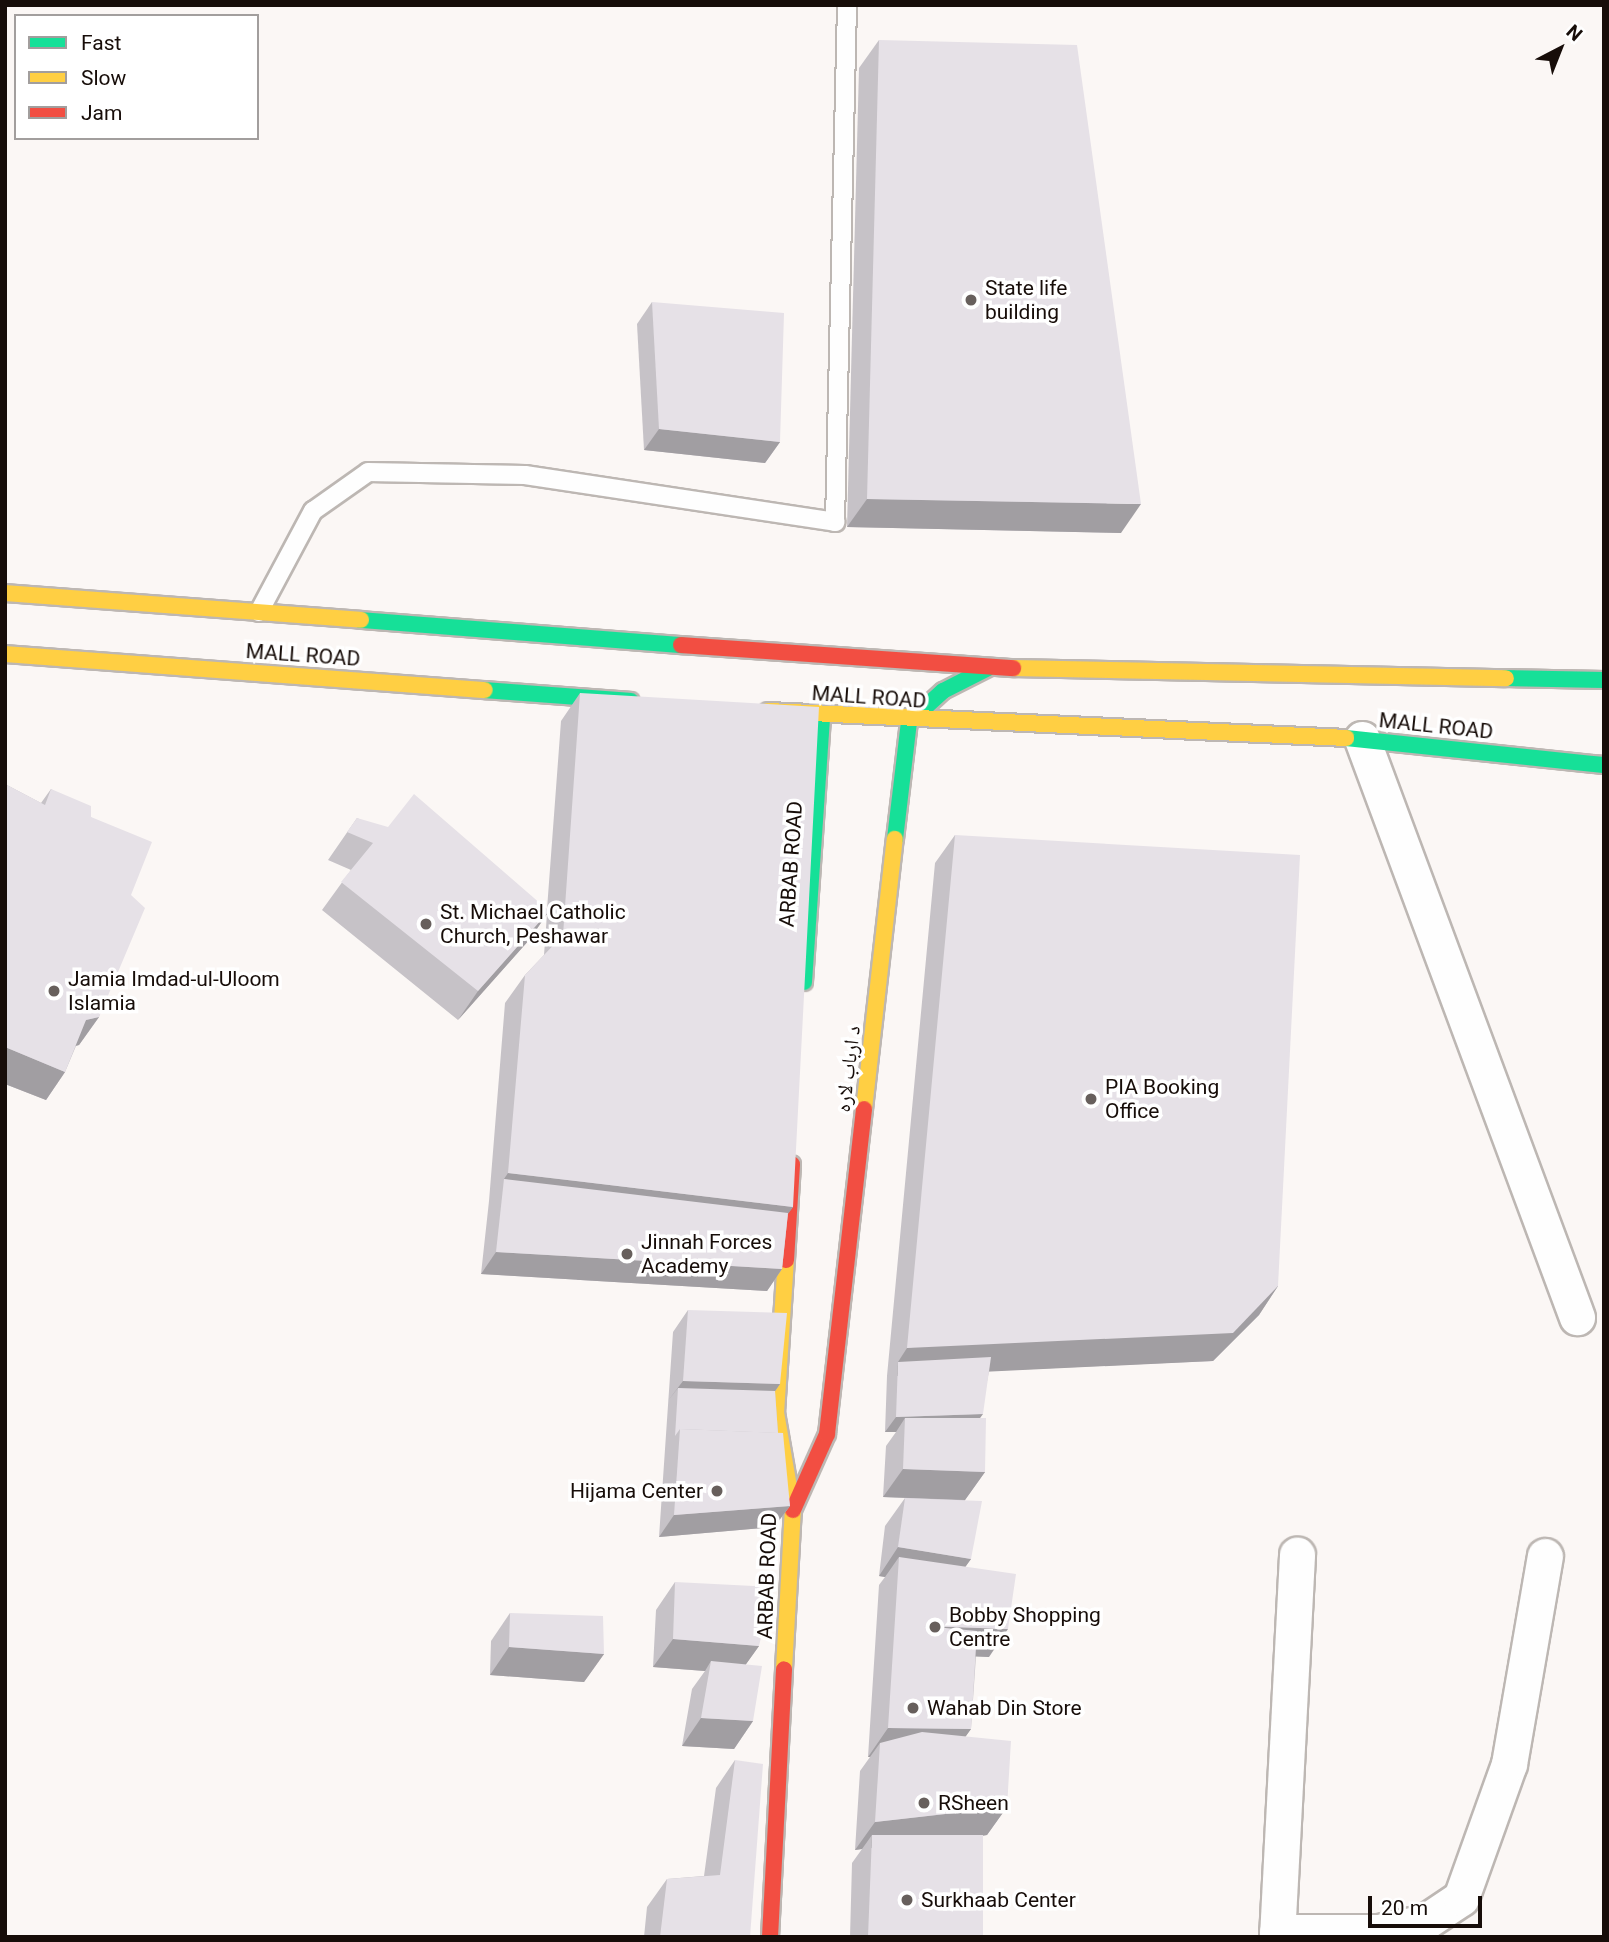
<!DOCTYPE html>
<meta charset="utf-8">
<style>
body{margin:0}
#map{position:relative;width:1609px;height:1942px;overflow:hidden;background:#fbf7f5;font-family:Roboto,"Noto Naskh Arabic",sans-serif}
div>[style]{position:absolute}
.roads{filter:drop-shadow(2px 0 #bdb7b3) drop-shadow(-2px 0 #bdb7b3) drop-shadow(0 2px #bdb7b3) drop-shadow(0 -2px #bdb7b3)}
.lane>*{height:18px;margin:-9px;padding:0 9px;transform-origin:9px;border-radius:9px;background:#fefefe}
.street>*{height:35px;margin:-17.5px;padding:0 17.5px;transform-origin:17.5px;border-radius:17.5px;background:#fefefe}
.fast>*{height:16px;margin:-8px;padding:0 8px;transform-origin:8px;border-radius:8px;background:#16e098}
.slow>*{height:16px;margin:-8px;padding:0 8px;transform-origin:8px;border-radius:8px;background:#ffcf43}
.jam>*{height:16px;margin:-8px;padding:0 8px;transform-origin:8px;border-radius:8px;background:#f24e42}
.wall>*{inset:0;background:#c6c2c7}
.shaded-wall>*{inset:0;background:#a19ea2}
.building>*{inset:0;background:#e6e1e7}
.dots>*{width:19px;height:19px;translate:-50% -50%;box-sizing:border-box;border:4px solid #fff;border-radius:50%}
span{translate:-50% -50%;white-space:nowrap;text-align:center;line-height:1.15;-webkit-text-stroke:7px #fff;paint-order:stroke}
.poi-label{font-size:21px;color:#170d09}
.left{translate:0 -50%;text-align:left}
.right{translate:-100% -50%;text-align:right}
.street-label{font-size:21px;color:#170d09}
.frame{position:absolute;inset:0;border:7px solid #170d09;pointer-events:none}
.legend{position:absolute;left:14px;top:14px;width:245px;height:126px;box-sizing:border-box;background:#fff;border:2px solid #a29e9d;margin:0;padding:9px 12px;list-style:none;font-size:21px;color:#170d09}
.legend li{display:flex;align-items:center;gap:14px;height:35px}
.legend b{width:35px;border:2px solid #a29e9d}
.north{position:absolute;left:1525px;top:14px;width:70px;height:70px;-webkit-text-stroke:5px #fff;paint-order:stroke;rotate:42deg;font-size:19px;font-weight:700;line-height:28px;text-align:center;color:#170d09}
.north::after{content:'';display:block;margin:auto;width:24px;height:32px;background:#170d09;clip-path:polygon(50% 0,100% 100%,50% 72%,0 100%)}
.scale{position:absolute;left:1368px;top:1896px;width:114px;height:32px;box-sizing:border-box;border:4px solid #170d09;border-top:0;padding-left:9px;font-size:21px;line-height:24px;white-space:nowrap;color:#170d09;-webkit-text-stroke:5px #fff;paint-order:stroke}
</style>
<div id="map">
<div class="roads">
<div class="lane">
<i style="left:259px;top:612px;width:115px;rotate:-61.9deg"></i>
<i style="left:313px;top:511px;width:67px;rotate:-35.3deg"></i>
<i style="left:368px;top:472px;width:157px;rotate:1.1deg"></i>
<i style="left:525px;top:475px;width:314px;rotate:8.6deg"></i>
<i style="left:835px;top:522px;width:517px;rotate:-88.67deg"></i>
</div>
<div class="street">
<i style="left:1362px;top:739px;width:617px;rotate:69.6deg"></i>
<i style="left:1277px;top:1932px;width:101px"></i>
<i style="left:1378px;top:1932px;width:48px;rotate:-12deg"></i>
<i style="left:1425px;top:1922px;width:43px;rotate:-33.7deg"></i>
<i style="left:1461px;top:1898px;width:142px;rotate:-70.3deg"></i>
<i style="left:1509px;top:1764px;width:211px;rotate:-80.2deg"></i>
<i style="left:1277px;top:1937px;width:383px;rotate:-87deg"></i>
</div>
<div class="fast">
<i style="left:361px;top:620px;width:321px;rotate:4.5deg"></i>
<i style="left:1506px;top:678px;width:98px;rotate:1.2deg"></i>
<i style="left:485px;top:690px;width:146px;rotate:4.3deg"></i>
<i style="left:1346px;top:738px;width:259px;rotate:6deg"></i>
<i style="left:895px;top:839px;width:118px;rotate:-83.2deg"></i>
<i style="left:909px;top:722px;width:46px;rotate:-42.4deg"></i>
<i style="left:943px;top:691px;width:51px;rotate:-27.1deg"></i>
<i style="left:804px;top:982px;width:268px;rotate:-86.1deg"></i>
</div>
<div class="slow">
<i style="left:5px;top:593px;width:357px;rotate:4.3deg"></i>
<i style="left:5px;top:654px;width:481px;rotate:4.3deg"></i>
<i style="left:1013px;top:668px;width:493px;rotate:1.2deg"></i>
<i style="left:768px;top:711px;width:579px;rotate:2.67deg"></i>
<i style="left:864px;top:1109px;width:272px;rotate:-83.5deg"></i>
<i style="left:784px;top:1669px;width:159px;rotate:-86.8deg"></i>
<i style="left:793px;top:1510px;width:98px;rotate:-99.9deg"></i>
<i style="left:776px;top:1413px;width:153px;rotate:-86.3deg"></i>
</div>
<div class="jam">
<i style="left:681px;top:645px;width:333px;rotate:4deg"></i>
<i style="left:786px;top:1260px;width:96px;rotate:-86.4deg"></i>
<i style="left:793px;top:1510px;width:83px;rotate:-65.9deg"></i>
<i style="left:827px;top:1434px;width:327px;rotate:-83.5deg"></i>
<i style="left:770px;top:1937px;width:268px;rotate:-87deg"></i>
</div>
</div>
<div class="wall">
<i style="clip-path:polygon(879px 40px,1121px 533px,847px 527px,859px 68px)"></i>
<i style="clip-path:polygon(652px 302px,780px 442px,765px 463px,644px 450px,637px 324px)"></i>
<i style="clip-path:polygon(580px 693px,793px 1207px,788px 1213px,782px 1269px,767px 1291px,481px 1274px,489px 1201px,505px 1003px,525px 975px,544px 955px,547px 914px,530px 939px,458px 1020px,322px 910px,351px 870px,328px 860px,357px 818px,547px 909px,561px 721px)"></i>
<i style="clip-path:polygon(5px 784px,41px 803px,51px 789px,91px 817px,131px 895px,99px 1017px,79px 1045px,76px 1046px,65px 1072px,46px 1100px,5px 1084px)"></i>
<i style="clip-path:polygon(955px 835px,1278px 1286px,1259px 1315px,1213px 1361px,989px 1371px,980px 1418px,985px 1472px,965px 1500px,971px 1559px,965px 1567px,989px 1657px,976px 1656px,971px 1729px,965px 1737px,1007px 1807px,987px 1835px,983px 1836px,983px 1937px,850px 1937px,852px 1863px,862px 1849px,855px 1850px,860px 1771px,870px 1757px,868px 1757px,879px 1585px,885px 1577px,879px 1576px,885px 1526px,905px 1498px,883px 1497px,886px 1446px,896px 1432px,885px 1432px,887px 1376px,935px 863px)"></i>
<i style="clip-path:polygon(688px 1310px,780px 1384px,775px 1391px,778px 1433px,790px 1506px,774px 1527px,659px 1537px,673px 1332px)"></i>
<i style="clip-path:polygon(675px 1582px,759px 1646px,746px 1664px,753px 1721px,734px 1749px,682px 1746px,692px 1689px,705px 1671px,653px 1667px,656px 1610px)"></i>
<i style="clip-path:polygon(510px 1613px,604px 1654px,584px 1682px,490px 1675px,491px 1641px)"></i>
<i style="clip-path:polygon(735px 1760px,750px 1937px,644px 1937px,647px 1907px,667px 1879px,704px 1876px,716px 1788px)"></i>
</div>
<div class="shaded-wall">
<i style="clip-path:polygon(659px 429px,780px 442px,765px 463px,644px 450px)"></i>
<i style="clip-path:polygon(867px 499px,1141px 504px,1121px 533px,847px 527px)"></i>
<i style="clip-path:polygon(549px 911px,530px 939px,458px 1020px,478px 991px)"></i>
<i style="clip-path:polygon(99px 1017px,79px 1045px,66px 1048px,86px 1020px)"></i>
<i style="clip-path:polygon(5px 1047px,65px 1072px,46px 1100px,5px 1084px)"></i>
<i style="clip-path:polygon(508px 1173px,793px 1207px,773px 1235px,504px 1179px)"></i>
<i style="clip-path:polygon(496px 1252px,782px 1269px,767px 1291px,481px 1274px)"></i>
<i style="clip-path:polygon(1278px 1286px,1259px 1315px,1213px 1361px,897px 1376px,898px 1362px,907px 1348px)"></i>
<i style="clip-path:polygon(683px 1381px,780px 1384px,765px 1406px,678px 1388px,667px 1402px)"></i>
<i style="clip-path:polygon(983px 1414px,972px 1429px,905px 1418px,896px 1432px,885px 1432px,896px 1417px)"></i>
<i style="clip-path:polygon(903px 1469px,985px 1472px,965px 1500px,883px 1497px)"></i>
<i style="clip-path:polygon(790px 1506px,774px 1527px,659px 1537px,674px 1515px)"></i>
<i style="clip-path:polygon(898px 1547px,971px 1559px,951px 1587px,899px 1557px,885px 1577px,879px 1576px)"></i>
<i style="clip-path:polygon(924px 1626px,1008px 1629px,989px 1657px,904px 1654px)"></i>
<i style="clip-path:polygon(673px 1639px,759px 1646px,739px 1674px,711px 1661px,705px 1671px,653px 1667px)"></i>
<i style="clip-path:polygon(509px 1647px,604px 1654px,584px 1682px,490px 1675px)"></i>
<i style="clip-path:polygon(701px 1718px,753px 1721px,734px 1749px,682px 1746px)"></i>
<i style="clip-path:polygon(888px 1728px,971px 1729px,951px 1757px,880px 1743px,870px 1757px,868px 1757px)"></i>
<i style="clip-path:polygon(1007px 1807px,987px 1835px,871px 1848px,872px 1835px,862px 1849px,855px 1850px,875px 1822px)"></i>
</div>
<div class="building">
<i style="clip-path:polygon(879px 40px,1077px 45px,1141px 504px,867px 499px)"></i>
<i style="clip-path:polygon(652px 302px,784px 313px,780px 442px,659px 429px)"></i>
<i style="clip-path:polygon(580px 693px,819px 707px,793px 1207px,508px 1173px,525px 975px,563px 935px)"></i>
<i style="clip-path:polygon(5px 784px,45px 805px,51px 789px,91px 806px,91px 817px,152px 842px,131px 895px,145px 908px,99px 1017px,86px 1020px,65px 1072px,5px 1047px)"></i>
<i style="clip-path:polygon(414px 794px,549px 911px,478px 991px,341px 882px,373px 843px,347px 832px,357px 818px,388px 827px)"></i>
<i style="clip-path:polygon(955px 835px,1300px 855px,1278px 1286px,1233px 1333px,907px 1348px)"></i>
<i style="clip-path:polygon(504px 1179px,788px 1213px,782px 1269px,496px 1252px)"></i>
<i style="clip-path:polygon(688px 1310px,787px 1313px,780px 1384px,683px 1381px)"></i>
<i style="clip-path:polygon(991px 1357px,983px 1414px,896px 1417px,898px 1362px)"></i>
<i style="clip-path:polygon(678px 1388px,775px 1391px,778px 1433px,680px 1429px,675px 1436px)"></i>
<i style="clip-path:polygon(905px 1418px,986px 1418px,985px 1472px,903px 1469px)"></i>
<i style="clip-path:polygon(680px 1429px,783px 1433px,790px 1506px,674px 1515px)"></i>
<i style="clip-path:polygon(905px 1498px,982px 1501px,971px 1559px,898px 1547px)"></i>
<i style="clip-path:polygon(899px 1557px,1016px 1574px,1008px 1629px,924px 1626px,977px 1631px,971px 1729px,888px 1728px)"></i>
<i style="clip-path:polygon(675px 1582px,773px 1587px,759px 1646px,673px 1639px)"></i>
<i style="clip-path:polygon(510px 1613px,603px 1616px,604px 1654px,509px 1647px)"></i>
<i style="clip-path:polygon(711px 1661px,762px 1666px,753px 1721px,701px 1718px)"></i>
<i style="clip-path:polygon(922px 1732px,1011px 1741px,1007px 1807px,875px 1822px,880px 1743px)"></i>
<i style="clip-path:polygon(735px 1760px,763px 1764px,750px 1937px,660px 1937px,667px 1879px,720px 1875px)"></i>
<i style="clip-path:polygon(872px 1835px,983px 1835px,983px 1937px,868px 1937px)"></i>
</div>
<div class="dots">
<i style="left:971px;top:300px;background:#675f5c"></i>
<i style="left:426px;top:924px;background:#675f5c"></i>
<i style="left:54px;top:991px;background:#675f5c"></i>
<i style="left:1091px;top:1099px;background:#675f5c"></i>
<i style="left:627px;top:1254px;background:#675f5c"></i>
<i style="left:717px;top:1491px;background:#675f5c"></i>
<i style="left:935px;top:1627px;background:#675f5c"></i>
<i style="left:913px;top:1708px;background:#675f5c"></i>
<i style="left:924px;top:1803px;background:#675f5c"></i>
<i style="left:907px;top:1900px;background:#675f5c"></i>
</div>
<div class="poi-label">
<span class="left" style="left:985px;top:300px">State life<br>building</span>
<span class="left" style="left:440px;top:924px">St. Michael Catholic<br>Church, Peshawar</span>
<span class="left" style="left:68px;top:991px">Jamia Imdad-ul-Uloom<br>Islamia</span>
<span class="left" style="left:1105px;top:1099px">PIA Booking<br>Office</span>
<span class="left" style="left:641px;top:1254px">Jinnah Forces<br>Academy</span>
<span class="right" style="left:703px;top:1491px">Hijama Center</span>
<span class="left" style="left:949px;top:1627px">Bobby Shopping<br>Centre</span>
<span class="left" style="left:927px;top:1708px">Wahab Din Store</span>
<span class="left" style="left:938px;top:1803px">RSheen</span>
<span class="left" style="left:921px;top:1900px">Surkhaab Center</span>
</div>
<div class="street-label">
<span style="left:303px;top:655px;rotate:4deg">MALL ROAD</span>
<span style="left:869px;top:697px;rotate:4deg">MALL ROAD</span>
<span style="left:1436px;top:726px;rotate:6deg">MALL ROAD</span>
<span style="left:791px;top:864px;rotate:-86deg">ARBAB ROAD</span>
<span style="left:848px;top:1069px;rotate:-83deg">د ارباب لاره</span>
<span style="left:767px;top:1576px;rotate:-88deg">ARBAB ROAD</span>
</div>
<div class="frame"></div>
<ul class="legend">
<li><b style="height:9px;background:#16e098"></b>Fast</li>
<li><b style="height:9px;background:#ffcf43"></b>Slow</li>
<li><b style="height:9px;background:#f24e42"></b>Jam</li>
</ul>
<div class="north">N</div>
<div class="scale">20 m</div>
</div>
